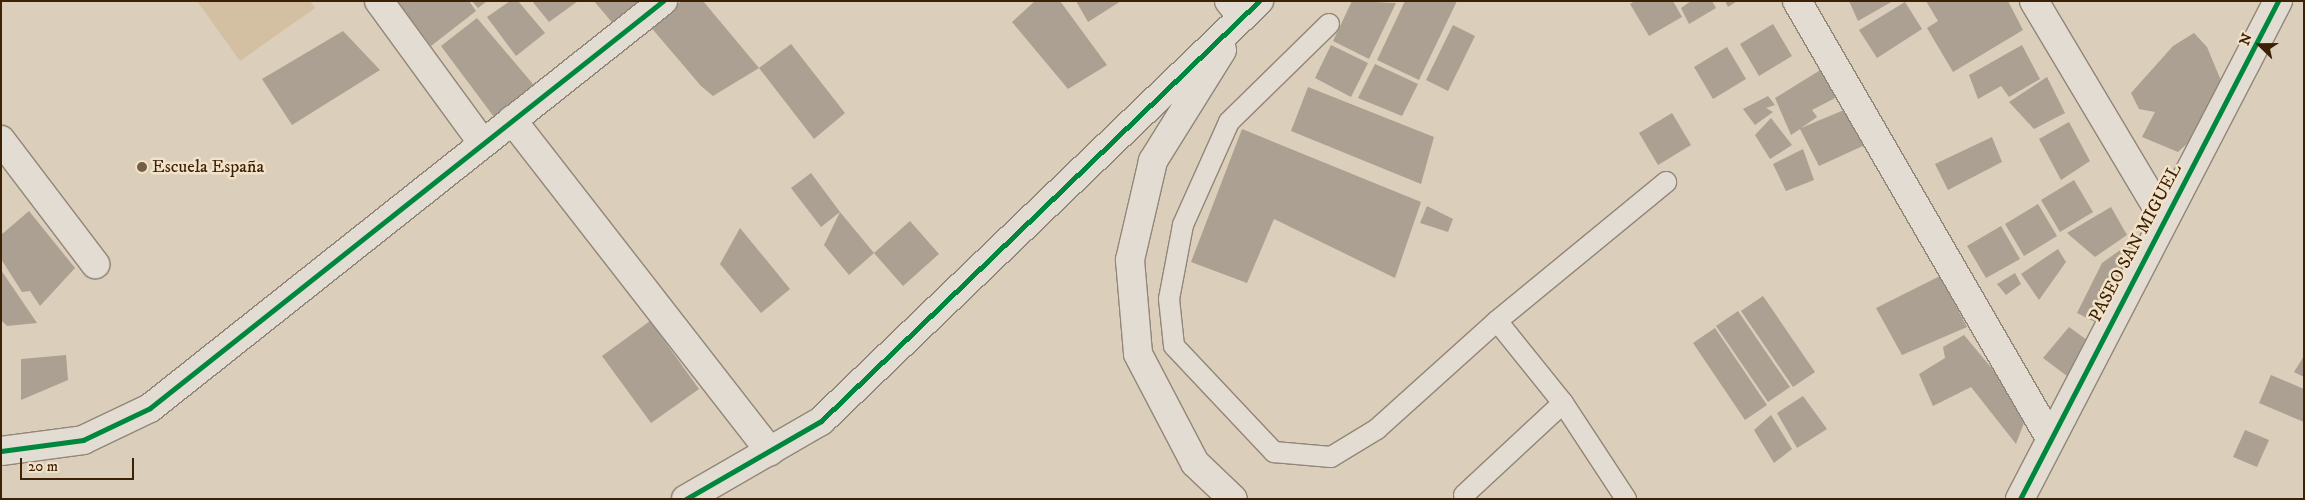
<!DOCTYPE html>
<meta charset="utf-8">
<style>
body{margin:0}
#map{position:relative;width:2305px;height:500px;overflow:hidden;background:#dbceba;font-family:"IM FELL DW Pica",serif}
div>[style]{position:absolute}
.green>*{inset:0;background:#d3c0a3}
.building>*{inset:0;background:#aba091}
.roads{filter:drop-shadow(1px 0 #918678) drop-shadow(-1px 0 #918678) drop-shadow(0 1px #918678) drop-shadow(0 -1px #918678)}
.service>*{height:20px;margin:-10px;padding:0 10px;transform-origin:10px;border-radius:10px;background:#e3dcd2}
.minor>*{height:28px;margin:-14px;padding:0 14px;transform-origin:14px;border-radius:14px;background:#e3dcd2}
.tertiary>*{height:28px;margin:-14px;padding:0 14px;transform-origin:14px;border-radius:14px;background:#e3dcd2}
.cycleway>*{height:5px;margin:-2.5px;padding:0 2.5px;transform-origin:2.5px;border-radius:2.5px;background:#00873e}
.dots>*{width:14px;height:14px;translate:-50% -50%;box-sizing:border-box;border:2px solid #f1e2c9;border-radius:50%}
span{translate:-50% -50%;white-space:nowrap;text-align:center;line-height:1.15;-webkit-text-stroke:5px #f1e2c9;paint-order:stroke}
.poi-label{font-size:18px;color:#3d2105}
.left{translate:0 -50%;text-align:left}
.street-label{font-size:18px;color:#3d2105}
.frame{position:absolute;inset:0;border:2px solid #3d2105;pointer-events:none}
.north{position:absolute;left:2235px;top:20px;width:50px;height:50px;-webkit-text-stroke:4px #f1e2c9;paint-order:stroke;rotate:292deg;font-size:14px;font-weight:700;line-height:20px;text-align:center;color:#3d2105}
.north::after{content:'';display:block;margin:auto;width:18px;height:22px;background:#3d2105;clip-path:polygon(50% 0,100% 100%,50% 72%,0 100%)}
.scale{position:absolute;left:20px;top:458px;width:114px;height:22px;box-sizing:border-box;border:2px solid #3d2105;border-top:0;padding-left:6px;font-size:15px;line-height:18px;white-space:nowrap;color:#3d2105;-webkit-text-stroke:4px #f1e2c9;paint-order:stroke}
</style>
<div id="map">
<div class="green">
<i style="clip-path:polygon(197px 1px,310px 1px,315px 8px,240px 61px)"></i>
</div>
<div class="building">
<i style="clip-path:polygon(397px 1px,469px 1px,476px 11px,431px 46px)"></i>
<i style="clip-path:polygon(472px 1px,487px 1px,478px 8px)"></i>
<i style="clip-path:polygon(510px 1px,518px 1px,545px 33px,516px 56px,487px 17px)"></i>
<i style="clip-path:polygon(532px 1px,578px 1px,549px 22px)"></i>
<i style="clip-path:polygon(594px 1px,645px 1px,615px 26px)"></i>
<i style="clip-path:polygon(682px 1px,703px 1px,759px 68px,713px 96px,701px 86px,649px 25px)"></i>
<i style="clip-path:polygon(1035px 1px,1060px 1px,1107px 65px,1068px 89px,1012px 22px)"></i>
<i style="clip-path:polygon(1076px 1px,1121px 1px,1088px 22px)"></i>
<i style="clip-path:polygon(1352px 1px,1396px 3px,1369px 59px,1333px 41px)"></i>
<i style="clip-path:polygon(1405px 1px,1457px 1px,1419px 80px,1377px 60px)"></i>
<i style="clip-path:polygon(1635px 1px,1673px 1px,1682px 17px,1649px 36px,1630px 4px)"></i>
<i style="clip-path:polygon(1691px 1px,1712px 1px,1716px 8px,1689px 24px,1681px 8px)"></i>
<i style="clip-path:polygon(1725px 1px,1737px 1px,1728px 7px)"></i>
<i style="clip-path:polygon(1849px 1px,1893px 1px,1858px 21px)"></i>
<i style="clip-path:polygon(1926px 1px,2008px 1px,2023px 30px,1953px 72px,1927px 28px,1938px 21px)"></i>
<i style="clip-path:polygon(1905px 2px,1922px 29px,1877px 58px,1859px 30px)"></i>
<i style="clip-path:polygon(477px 18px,538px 90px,500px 125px,441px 46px)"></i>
<i style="clip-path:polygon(1773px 24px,1792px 56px,1759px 76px,1740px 44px)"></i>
<i style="clip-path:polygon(1453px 25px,1475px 36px,1448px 91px,1426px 80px)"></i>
<i style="clip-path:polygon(343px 31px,380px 70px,292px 125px,262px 79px)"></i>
<i style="clip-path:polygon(2194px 33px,2207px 47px,2222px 83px,2190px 141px,2178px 152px,2142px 137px,2155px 112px,2139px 109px,2131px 93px,2173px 46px)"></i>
<i style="clip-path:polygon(791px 44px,845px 113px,814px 139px,759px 68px)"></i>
<i style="clip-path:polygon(1331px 45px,1368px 63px,1351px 97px,1315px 78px)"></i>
<i style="clip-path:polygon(2022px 45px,2040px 79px,2009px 97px,2001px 86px,1978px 99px,1969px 75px)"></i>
<i style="clip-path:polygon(1727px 47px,1746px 79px,1713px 99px,1694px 67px)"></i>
<i style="clip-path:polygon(1375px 64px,1418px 84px,1402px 116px,1358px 98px)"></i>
<i style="clip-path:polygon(1822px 69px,1839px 96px,1812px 110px,1817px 117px,1801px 128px,1851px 107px,1867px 144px,1819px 166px,1800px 129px,1791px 135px,1775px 98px)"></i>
<i style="clip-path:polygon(2047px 77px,2065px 113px,2034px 129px,2009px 102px)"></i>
<i style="clip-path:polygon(1308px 87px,1434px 137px,1421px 184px,1291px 131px)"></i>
<i style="clip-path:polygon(1768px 96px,1775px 105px,1766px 108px,1773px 112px,1755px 125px,1743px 109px)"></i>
<i style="clip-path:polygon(1672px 113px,1691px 145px,1658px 165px,1639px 133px)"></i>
<i style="clip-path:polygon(1771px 118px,1792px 145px,1770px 159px,1755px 135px)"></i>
<i style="clip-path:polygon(2069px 122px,2090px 161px,2061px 180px,2039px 139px)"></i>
<i style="clip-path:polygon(1242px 129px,1421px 202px,1395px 278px,1274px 219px,1247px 283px,1191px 262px)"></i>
<i style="clip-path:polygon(1992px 137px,2002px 162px,1948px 190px,1935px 164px)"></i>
<i style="clip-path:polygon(1803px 149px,1814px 180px,1786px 191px,1773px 164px)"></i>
<i style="clip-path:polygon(811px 173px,840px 212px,821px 227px,791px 188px)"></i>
<i style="clip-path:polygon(2074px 180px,2093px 212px,2060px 232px,2041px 200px)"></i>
<i style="clip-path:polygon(2038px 204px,2057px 236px,2024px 256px,2005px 224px)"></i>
<i style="clip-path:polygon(1427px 206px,1453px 219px,1448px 232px,1420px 223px)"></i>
<i style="clip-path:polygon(2111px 207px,2127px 235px,2095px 257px,2067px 233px)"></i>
<i style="clip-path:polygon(29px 211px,75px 268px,40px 306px,30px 291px,22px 292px,1px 259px,1px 235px)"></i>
<i style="clip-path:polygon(840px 212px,874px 253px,849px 275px,824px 245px)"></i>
<i style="clip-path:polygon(910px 221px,939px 254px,903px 286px,874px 253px)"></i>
<i style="clip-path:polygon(2001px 226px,2020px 259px,1986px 278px,1967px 246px)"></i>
<i style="clip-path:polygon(740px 228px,790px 289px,761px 313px,720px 264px)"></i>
<i style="clip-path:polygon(2130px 243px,2138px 255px,2103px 326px,2077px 313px,2102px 263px)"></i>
<i style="clip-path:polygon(2058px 249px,2066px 262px,2039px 300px,2021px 274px)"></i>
<i style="clip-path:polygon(1px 270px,37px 323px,7px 326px,1px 320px)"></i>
<i style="clip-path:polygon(2015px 273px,2021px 284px,2006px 295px,1997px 284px)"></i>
<i style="clip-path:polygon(1940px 276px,1967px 327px,1902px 355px,1876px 308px)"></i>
<i style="clip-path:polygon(1763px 296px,1815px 372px,1793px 387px,1741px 311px)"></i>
<i style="clip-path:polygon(1738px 311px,1790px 387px,1768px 402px,1716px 326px)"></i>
<i style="clip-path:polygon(650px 321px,699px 389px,651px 423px,602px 356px)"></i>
<i style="clip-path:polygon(2069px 327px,2091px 343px,2077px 370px,2067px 376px,2043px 358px)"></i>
<i style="clip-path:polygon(1715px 328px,1767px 405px,1745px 420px,1693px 343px)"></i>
<i style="clip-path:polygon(1964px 335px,2028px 412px,2016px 444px,1971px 387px,1933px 406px,1919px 374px,1945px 358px,1943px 347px)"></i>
<i style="clip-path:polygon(66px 355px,68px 380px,21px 400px,21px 359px)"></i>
<i style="clip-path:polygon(2304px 356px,2304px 377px,2294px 372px)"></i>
<i style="clip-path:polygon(2271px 375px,2304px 389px,2304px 422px,2259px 403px)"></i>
<i style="clip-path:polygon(1803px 396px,1827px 429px,1797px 448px,1777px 413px)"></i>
<i style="clip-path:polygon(1771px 415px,1792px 449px,1774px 463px,1754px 430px)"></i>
<i style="clip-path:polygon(2245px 430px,2269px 440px,2257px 467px,2233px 457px)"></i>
</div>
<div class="roads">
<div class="service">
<i style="left:1329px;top:24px;width:140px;rotate:135.6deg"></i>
<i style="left:1229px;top:122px;width:113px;rotate:114.1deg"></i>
<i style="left:1183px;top:225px;width:75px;rotate:100.7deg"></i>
<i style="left:1169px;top:299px;width:47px;rotate:83.9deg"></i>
<i style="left:1174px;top:346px;width:146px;rotate:46.7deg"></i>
<i style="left:1274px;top:452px;width:57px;rotate:5deg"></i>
<i style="left:1331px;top:457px;width:54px;rotate:-31.3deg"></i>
<i style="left:1377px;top:429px;width:161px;rotate:-42deg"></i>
<i style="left:1497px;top:321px;width:219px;rotate:-39.4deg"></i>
<i style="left:1497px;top:321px;width:105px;rotate:51.2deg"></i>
<i style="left:1563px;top:403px;width:115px;rotate:56.7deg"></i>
<i style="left:1464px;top:495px;width:135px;rotate:-42.9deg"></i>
</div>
<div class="minor">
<i style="left:379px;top:1px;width:173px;rotate:53.9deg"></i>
<i style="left:1229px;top:1px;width:21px;rotate:51deg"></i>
<i style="left:1797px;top:1px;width:505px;rotate:59.93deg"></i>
<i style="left:2034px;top:1px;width:254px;rotate:59.2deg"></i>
<i style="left:512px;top:120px;width:420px;rotate:52.1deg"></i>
<i style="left:1px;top:140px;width:156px;rotate:52.8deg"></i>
<i style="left:1px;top:451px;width:83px;rotate:-7.6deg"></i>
<i style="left:83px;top:440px;width:74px;rotate:-25.5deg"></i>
<i style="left:150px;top:408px;width:655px;rotate:-38.43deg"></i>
</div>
<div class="tertiary">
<i style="left:1222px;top:50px;width:131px;rotate:121.9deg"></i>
<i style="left:1153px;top:161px;width:102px;rotate:103.1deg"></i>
<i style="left:1130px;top:260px;width:94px;rotate:85.1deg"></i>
<i style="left:1138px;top:354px;width:123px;rotate:62.4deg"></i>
<i style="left:1195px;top:463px;width:52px;rotate:43.5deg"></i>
<i style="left:686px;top:499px;width:156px;rotate:-30deg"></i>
<i style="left:821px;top:421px;width:607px;rotate:-43.8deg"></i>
<i style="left:2020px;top:499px;width:561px;rotate:-62.61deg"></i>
</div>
</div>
<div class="cycleway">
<i style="left:1px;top:451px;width:83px;rotate:-7.6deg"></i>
<i style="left:83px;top:440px;width:74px;rotate:-25.5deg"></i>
<i style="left:150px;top:408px;width:655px;rotate:-38.43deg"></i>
<i style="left:686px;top:499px;width:156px;rotate:-30deg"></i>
<i style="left:821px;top:421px;width:607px;rotate:-43.8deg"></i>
<i style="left:2020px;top:499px;width:561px;rotate:-62.61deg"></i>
</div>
<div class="dots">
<i style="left:142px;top:167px;background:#745e44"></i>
</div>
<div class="poi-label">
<span class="left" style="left:152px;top:167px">Escuela España</span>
</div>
<div class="street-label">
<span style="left:2136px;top:243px;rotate:-62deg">PASEO SAN MIGUEL</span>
</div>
<div class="frame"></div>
<div class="north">N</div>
<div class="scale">20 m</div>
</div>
